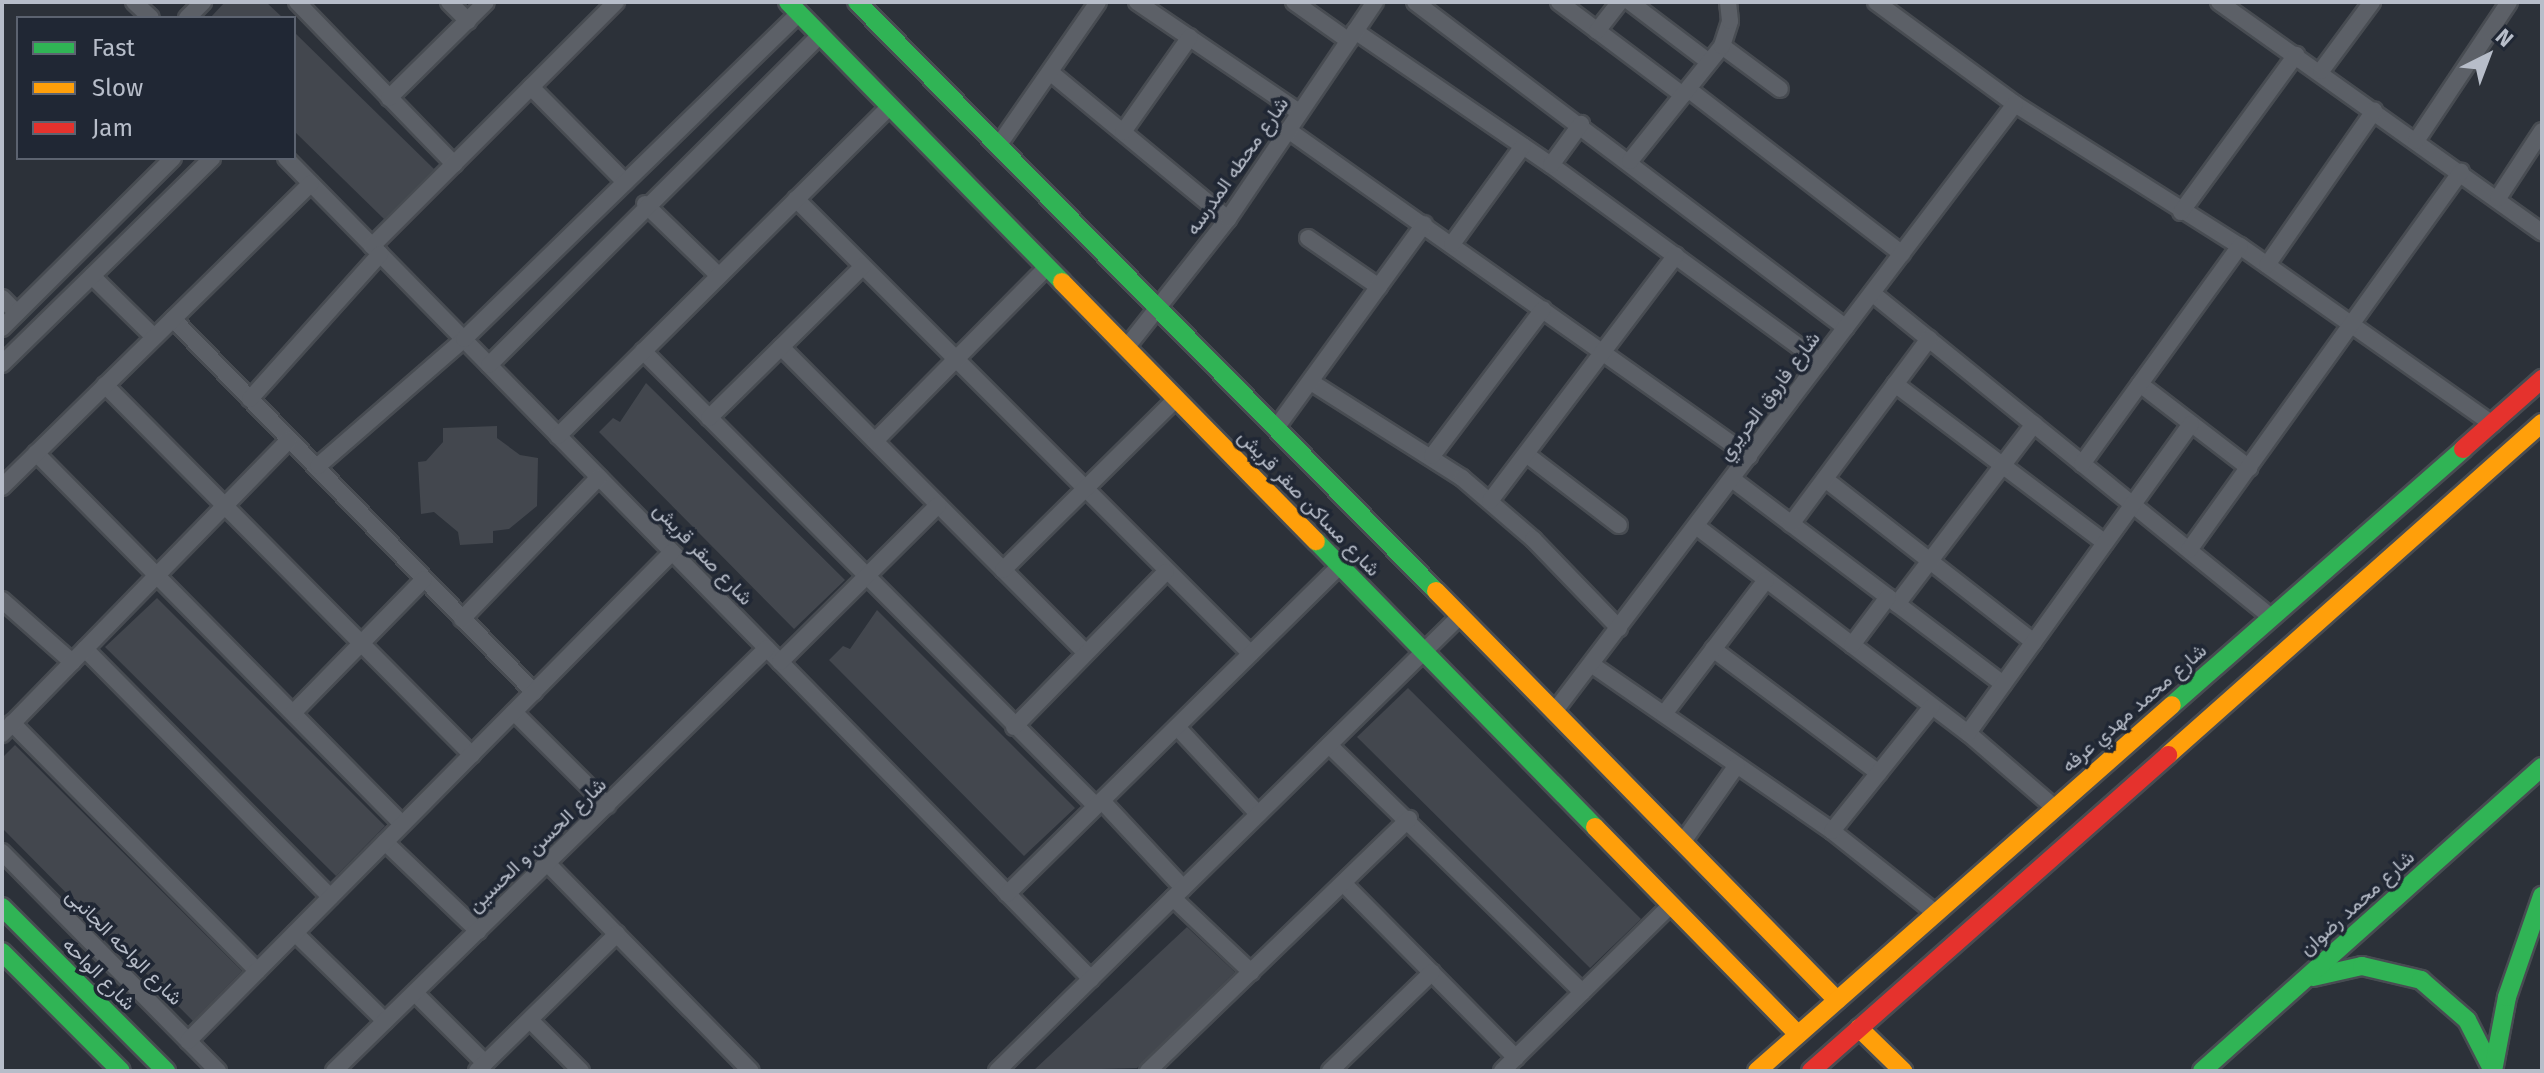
<!DOCTYPE html>
<meta charset="utf-8">
<style>
body{margin:0}
#map{position:relative;width:2544px;height:1073px;overflow:hidden;background:#2c3139;font-family:"Fira Sans",Vazirmatn,sans-serif}
div>[style]{position:absolute}
.building>*{inset:0;background:#43474e}
.roads{filter:drop-shadow(2px 0 #484c52) drop-shadow(-2px 0 #484c52) drop-shadow(0 2px #484c52) drop-shadow(0 -2px #484c52)}
.street>*{height:16px;margin:-8px;padding:0 8px;transform-origin:8px;border-radius:8px;background:#5c6067}
.fast>*{height:18px;margin:-9px;padding:0 9px;transform-origin:9px;border-radius:9px;background:#30b455}
.slow>*{height:18px;margin:-9px;padding:0 9px;transform-origin:9px;border-radius:9px;background:#ff9f0a}
.jam>*{height:18px;margin:-9px;padding:0 9px;transform-origin:9px;border-radius:9px;background:#e5322d}
span{translate:-50% -50%;white-space:nowrap;text-align:center;line-height:1.15;-webkit-text-stroke:7px #202734;paint-order:stroke}
.street-label{font-size:20px;color:#b7bdc9}
.frame{position:absolute;inset:0;border:4px solid #b7bdc9;pointer-events:none}
.legend{position:absolute;left:16px;top:16px;width:280px;height:144px;box-sizing:border-box;background:#202734;border:2px solid #5c6370;margin:0;padding:10px 14px;list-style:none;font-size:24px;color:#b7bdc9}
.legend li{display:flex;align-items:center;gap:16px;height:40px}
.legend b{width:40px;border:2px solid #5c6370}
.north{position:absolute;left:2448px;top:16px;width:80px;height:80px;-webkit-text-stroke:6px #202734;paint-order:stroke;rotate:42deg;font-size:22px;font-weight:700;line-height:32px;text-align:center;color:#b7bdc9}
.north::after{content:'';display:block;margin:auto;width:28px;height:36px;background:#b7bdc9;clip-path:polygon(50% 0,100% 100%,50% 72%,0 100%)}
</style>
<div id="map">
<div class="building">
<i style="clip-path:polygon(225px 2px,266px 2px,283px 18px,210px 18px)"></i>
<i style="clip-path:polygon(294px 32px,434px 169px,384px 219px,294px 131px)"></i>
<i style="clip-path:polygon(646px 383px,845px 580px,794px 629px,599px 432px,613px 418px,620px 422px)"></i>
<i style="clip-path:polygon(497px 426px,497px 438px,520px 455px,538px 458px,537px 506px,509px 529px,493px 531px,493px 543px,460px 545px,458px 532px,434px 512px,421px 514px,418px 462px,426px 461px,443px 442px,443px 428px)"></i>
<i style="clip-path:polygon(157px 598px,385px 826px,336px 876px,105px 647px)"></i>
<i style="clip-path:polygon(877px 610px,1075px 808px,1024px 856px,829px 660px,843px 646px,850px 649px)"></i>
<i style="clip-path:polygon(1408px 688px,1641px 919px,1590px 968px,1357px 737px)"></i>
<i style="clip-path:polygon(15px 745px,242px 971px,193px 1021px,2px 828px,2px 758px)"></i>
<i style="clip-path:polygon(1187px 927px,1235px 972px,1137px 1068px,1033px 1071px)"></i>
</div>
<div class="roads">
<div class="street">
<i style="left:134px;top:2px;width:23px;rotate:43deg"></i>
<i style="left:297px;top:2px;width:226px;rotate:45.9deg"></i>
<i style="left:449px;top:2px;width:27px;rotate:45deg"></i>
<i style="left:1137px;top:2px;width:196px;rotate:34.2deg"></i>
<i style="left:1294px;top:2px;width:67px;rotate:35.3deg"></i>
<i style="left:1415px;top:2px;width:540px;rotate:37.1deg"></i>
<i style="left:1559px;top:2px;width:155px;rotate:36.9deg"></i>
<i style="left:1630px;top:2px;width:99px;rotate:37.2deg"></i>
<i style="left:1876px;top:2px;width:172px;rotate:36.3deg"></i>
<i style="left:2015px;top:104px;width:266px;rotate:32.3deg"></i>
<i style="left:2240px;top:246px;width:309px;rotate:35.2deg"></i>
<i style="left:2219px;top:2px;width:397px;rotate:35.5deg"></i>
<i style="left:187px;top:18px;width:23px;rotate:-45deg"></i>
<i style="left:1355px;top:31px;width:237px;rotate:34.4deg"></i>
<i style="left:1551px;top:165px;width:333px;rotate:36.2deg"></i>
<i style="left:1597px;top:31px;width:37px;rotate:-52deg"></i>
<i style="left:1722px;top:46px;width:72px;rotate:36.6deg"></i>
<i style="left:2321px;top:71px;width:86px;rotate:-53.5deg"></i>
<i style="left:1050px;top:72px;width:231px;rotate:39.6deg"></i>
<i style="left:531px;top:87px;width:134px;rotate:45.3deg"></i>
<i style="left:1688px;top:89px;width:270px;rotate:37.6deg"></i>
<i style="left:389px;top:98px;width:136px;rotate:-44.7deg"></i>
<i style="left:1288px;top:130px;width:565px;rotate:35.27deg"></i>
<i style="left:1123px;top:132px;width:116px;rotate:-54.8deg"></i>
<i style="left:2416px;top:141px;width:167px;rotate:-56.2deg"></i>
<i style="left:998px;top:146px;width:175px;rotate:-55.2deg"></i>
<i style="left:286px;top:158px;width:1150px;rotate:45.56deg"></i>
<i style="left:1630px;top:161px;width:147px;rotate:-51.3deg"></i>
<i style="left:1722px;top:46px;width:26px;rotate:-72deg"></i>
<i style="left:1730px;top:21px;width:19px;rotate:-96deg"></i>
<i style="left:1551px;top:165px;width:51px;rotate:-53.8deg"></i>
<i style="left:2498px;top:198px;width:80px;rotate:-56.7deg"></i>
<i style="left:796px;top:199px;width:643px;rotate:45deg"></i>
<i style="left:645px;top:204px;width:103px;rotate:44.2deg"></i>
<i style="left:2181px;top:212px;width:195px;rotate:-53.8deg"></i>
<i style="left:1308px;top:238px;width:86px;rotate:34.6deg"></i>
<i style="left:1452px;top:244px;width:121px;rotate:-54.1deg"></i>
<i style="left:372px;top:246px;width:345px;rotate:-45deg"></i>
<i style="left:2267px;top:265px;width:188px;rotate:-55.2deg"></i>
<i style="left:92px;top:276px;width:87px;rotate:44.5deg"></i>
<i style="left:1872px;top:293px;width:514px;rotate:39.08deg"></i>
<i style="left:2px;top:298px;width:21px;rotate:45deg"></i>
<i style="left:173px;top:319px;width:519px;rotate:45.94deg"></i>
<i style="left:2px;top:328px;width:241px;rotate:-44.8deg"></i>
<i style="left:781px;top:347px;width:432px;rotate:45.1deg"></i>
<i style="left:1126px;top:348px;width:164px;rotate:-51.7deg"></i>
<i style="left:1228px;top:219px;width:262px;rotate:-55.9deg"></i>
<i style="left:643px;top:351px;width:642px;rotate:45.13deg"></i>
<i style="left:2px;top:364px;width:294px;rotate:-44.4deg"></i>
<i style="left:489px;top:365px;width:467px;rotate:-44.9deg"></i>
<i style="left:1311px;top:382px;width:179px;rotate:32.4deg"></i>
<i style="left:1462px;top:478px;width:94px;rotate:40.7deg"></i>
<i style="left:1533px;top:539px;width:124px;rotate:46deg"></i>
<i style="left:1895px;top:384px;width:263px;rotate:37.1deg"></i>
<i style="left:2140px;top:384px;width:138px;rotate:37.6deg"></i>
<i style="left:105px;top:385px;width:521px;rotate:45.23deg"></i>
<i style="left:250px;top:399px;width:195px;rotate:-48.1deg"></i>
<i style="left:709px;top:418px;width:216px;rotate:-44.6deg"></i>
<i style="left:1276px;top:428px;width:252px;rotate:-54deg"></i>
<i style="left:558px;top:436px;width:468px;rotate:-44.8deg"></i>
<i style="left:875px;top:441px;width:245px;rotate:-45.3deg"></i>
<i style="left:36px;top:453px;width:521px;rotate:45.39deg"></i>
<i style="left:1526px;top:454px;width:117px;rotate:37.4deg"></i>
<i style="left:1432px;top:456px;width:184px;rotate:-52.9deg"></i>
<i style="left:2082px;top:464px;width:269px;rotate:-54.1deg"></i>
<i style="left:318px;top:466px;width:194px;rotate:-41deg"></i>
<i style="left:464px;top:339px;width:467px;rotate:-44.2deg"></i>
<i style="left:1732px;top:479px;width:340px;rotate:37.1deg"></i>
<i style="left:1825px;top:479px;width:265px;rotate:38deg"></i>
<i style="left:2px;top:487px;width:433px;rotate:-44.5deg"></i>
<i style="left:1490px;top:501px;width:308px;rotate:-52.9deg"></i>
<i style="left:1791px;top:524px;width:231px;rotate:-53.3deg"></i>
<i style="left:1696px;top:526px;width:342px;rotate:37.3deg"></i>
<i style="left:1968px;top:733px;width:115px;rotate:40.8deg"></i>
<i style="left:2189px;top:550px;width:466px;rotate:-54.3deg"></i>
<i style="left:1003px;top:570px;width:243px;rotate:-44.7deg"></i>
<i style="left:2px;top:600px;width:94px;rotate:41.5deg"></i>
<i style="left:1897px;top:604px;width:226px;rotate:-52.7deg"></i>
<i style="left:462px;top:619px;width:197px;rotate:-46deg"></i>
<i style="left:1852px;top:645px;width:60px;rotate:-53.1deg"></i>
<i style="left:85px;top:649px;width:349px;rotate:45.3deg"></i>
<i style="left:1713px;top:649px;width:207px;rotate:36.8deg"></i>
<i style="left:780px;top:662px;width:223px;rotate:-44.8deg"></i>
<i style="left:1591px;top:664px;width:293px;rotate:34.7deg"></i>
<i style="left:1832px;top:831px;width:129px;rotate:38.4deg"></i>
<i style="left:514px;top:712px;width:132px;rotate:45deg"></i>
<i style="left:1554px;top:712px;width:763px;rotate:-52.83deg"></i>
<i style="left:293px;top:713px;width:187px;rotate:-45.6deg"></i>
<i style="left:1664px;top:714px;width:168px;rotate:-52.7deg"></i>
<i style="left:12px;top:723px;width:349px;rotate:45.3deg"></i>
<i style="left:1014px;top:727px;width:217px;rotate:-45.6deg"></i>
<i style="left:1177px;top:727px;width:119px;rotate:47deg"></i>
<i style="left:1968px;top:733px;width:381px;rotate:-54.2deg"></i>
<i style="left:2px;top:734px;width:411px;rotate:-45.7deg"></i>
<i style="left:1329px;top:745px;width:354px;rotate:44.3deg"></i>
<i style="left:1102px;top:801px;width:119px;rotate:47deg"></i>
<i style="left:1832px;top:831px;width:160px;rotate:-51.3deg"></i>
<i style="left:385px;top:842px;width:129px;rotate:43.7deg"></i>
<i style="left:1682px;top:843px;width:95px;rotate:-54.8deg"></i>
<i style="left:2px;top:852px;width:308px;rotate:45.4deg"></i>
<i style="left:547px;top:863px;width:291px;rotate:45.6deg"></i>
<i style="left:1343px;top:883px;width:246px;rotate:45.3deg"></i>
<i style="left:1007px;top:894px;width:467px;rotate:-44.6deg"></i>
<i style="left:1173px;top:898px;width:108px;rotate:43.5deg"></i>
<i style="left:295px;top:933px;width:126px;rotate:44.4deg"></i>
<i style="left:415px;top:993px;width:99px;rotate:45deg"></i>
<i style="left:530px;top:1020px;width:72px;rotate:45deg"></i>
<i style="left:188px;top:1041px;width:688px;rotate:-45.29deg"></i>
<i style="left:334px;top:1071px;width:605px;rotate:-44.33deg"></i>
<i style="left:477px;top:1071px;width:196px;rotate:-44.4deg"></i>
<i style="left:997px;top:1071px;width:649px;rotate:-44.5deg"></i>
<i style="left:1148px;top:1071px;width:363px;rotate:-44deg"></i>
<i style="left:1330px;top:1071px;width:142px;rotate:-44.1deg"></i>
<i style="left:1502px;top:1071px;width:237px;rotate:-44.5deg"></i>
</div>
<div class="fast">
<i style="left:788px;top:2px;width:392px;rotate:45.6deg"></i>
<i style="left:857px;top:2px;width:826px;rotate:45.49deg"></i>
<i style="left:1316px;top:541px;width:400px;rotate:45.7deg"></i>
<i style="left:2172px;top:705px;width:388px;rotate:-41.3deg"></i>
<i style="left:2px;top:907px;width:232px;rotate:45deg"></i>
<i style="left:2px;top:952px;width:168px;rotate:45deg"></i>
<i style="left:2313px;top:977px;width:50px;rotate:-12.7deg"></i>
<i style="left:2362px;top:966px;width:61px;rotate:13.3deg"></i>
<i style="left:2421px;top:980px;width:61px;rotate:41deg"></i>
<i style="left:2467px;top:1020px;width:57px;rotate:63deg"></i>
<i style="left:2202px;top:1071px;width:456px;rotate:-41.8deg"></i>
<i style="left:2493px;top:1071px;width:75px;rotate:-79.3deg"></i>
<i style="left:2507px;top:997px;width:107px;rotate:-70.9deg"></i>
</div>
<div class="slow">
<i style="left:1062px;top:282px;width:363px;rotate:45.6deg"></i>
<i style="left:1436px;top:591px;width:573px;rotate:45.57deg"></i>
<i style="left:2168px;top:755px;width:500px;rotate:-41.6deg"></i>
<i style="left:1595px;top:827px;width:290px;rotate:45.6deg"></i>
<i style="left:1859px;top:1028px;width:62px;rotate:44.3deg"></i>
<i style="left:1757px;top:1071px;width:553px;rotate:-41.41deg"></i>
</div>
<div class="jam">
<i style="left:2463px;top:449px;width:106px;rotate:-41.5deg"></i>
<i style="left:1811px;top:1071px;width:477px;rotate:-41.5deg"></i>
</div>
</div>
<div class="street-label">
<span style="left:1237px;top:166px;rotate:-55deg">شارع محطه المدرسه</span>
<span style="left:1769px;top:396px;rotate:-53deg">شارع فاروق الحريري</span>
<span style="left:1309px;top:503px;rotate:46deg">شارع مساكن صقر قريش</span>
<span style="left:703px;top:554px;rotate:46deg">شارع صقر قريش</span>
<span style="left:2134px;top:708px;rotate:-41deg">شارع محمد مهدي عرفه</span>
<span style="left:537px;top:845px;rotate:-44deg">شارع الحسن و الحسين</span>
<span style="left:2357px;top:903px;rotate:-42deg">شارع محمد رضوان</span>
<span style="left:124px;top:947px;rotate:45deg">شارع الواحه الجانبى</span>
<span style="left:99px;top:974px;rotate:45deg">شارع الواحه</span>
</div>
<div class="frame"></div>
<ul class="legend">
<li><b style="height:10px;background:#30b455"></b>Fast</li>
<li><b style="height:10px;background:#ff9f0a"></b>Slow</li>
<li><b style="height:10px;background:#e5322d"></b>Jam</li>
</ul>
<div class="north">N</div>
</div>
